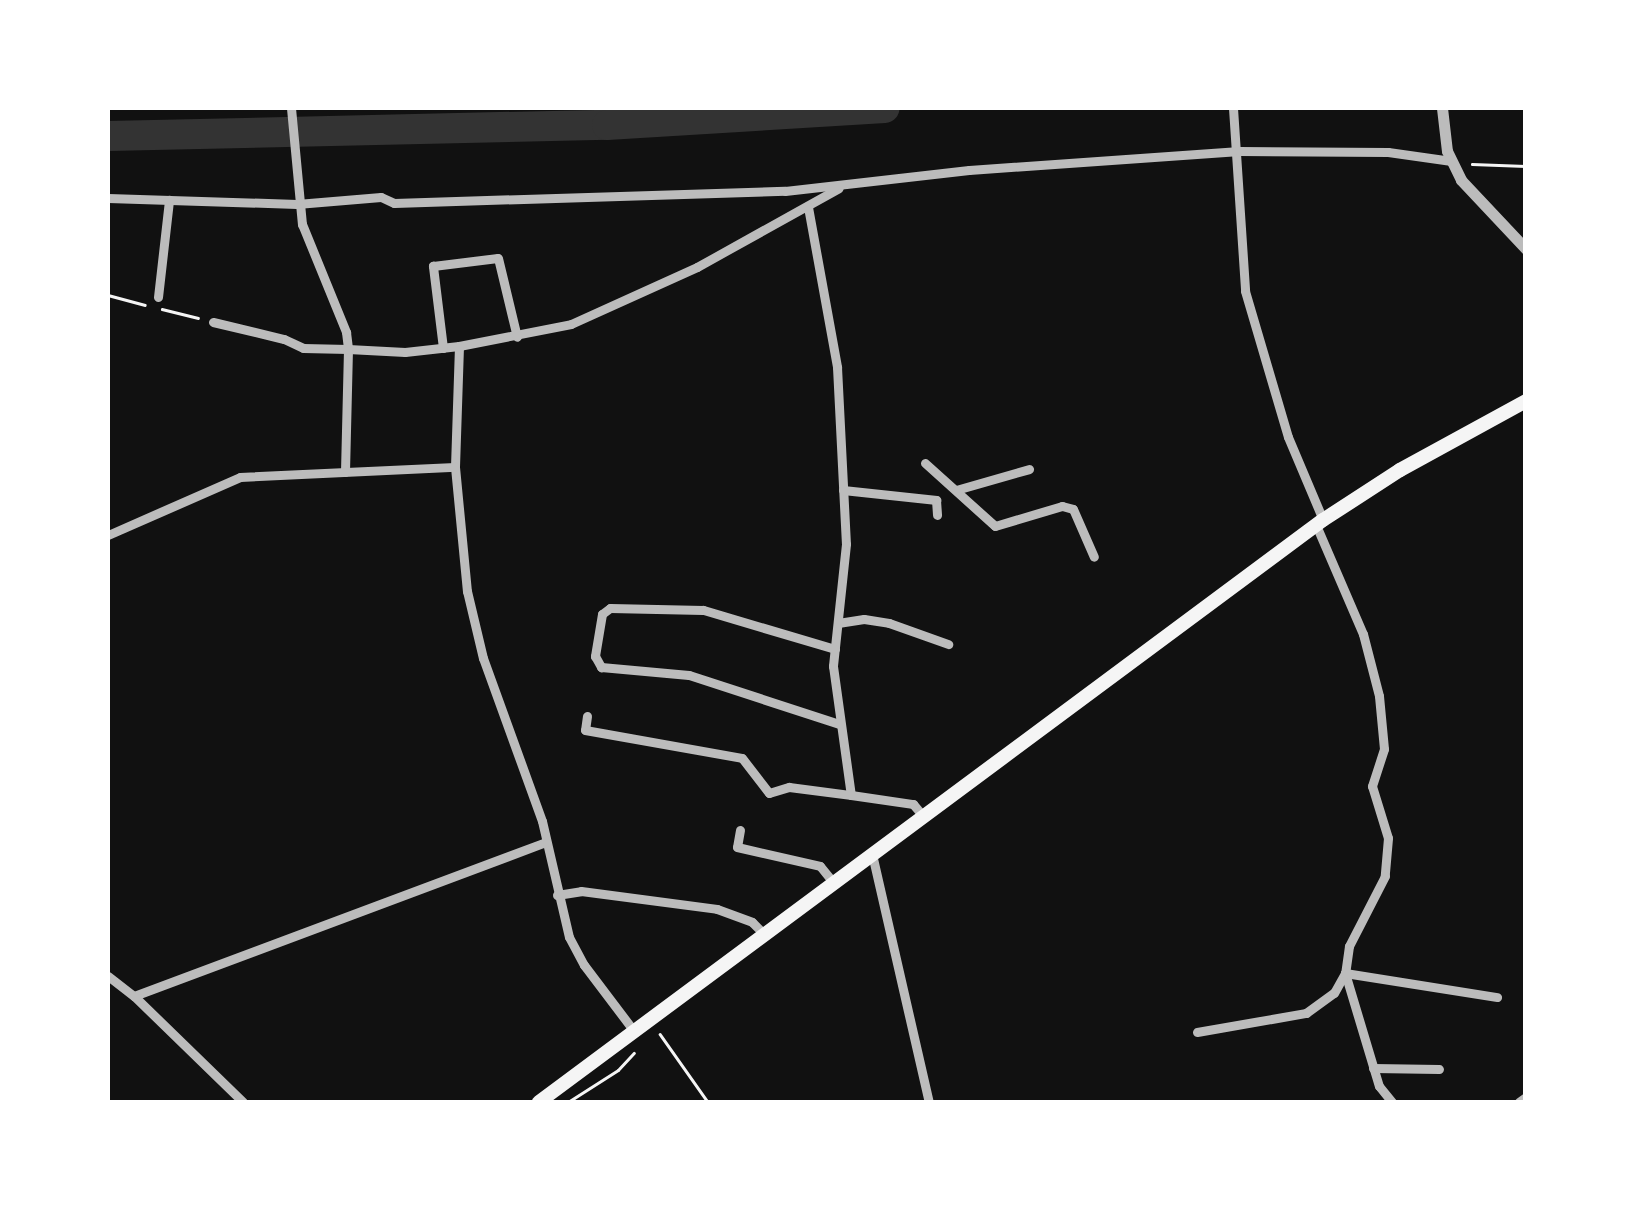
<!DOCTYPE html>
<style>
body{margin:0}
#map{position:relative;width:1633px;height:1210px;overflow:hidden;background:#111;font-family:"IBM Plex Sans",sans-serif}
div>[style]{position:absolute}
.river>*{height:30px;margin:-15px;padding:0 15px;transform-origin:15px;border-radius:15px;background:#333}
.path>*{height:2.5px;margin:-1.25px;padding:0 1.25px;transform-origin:1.25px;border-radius:1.25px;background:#f5f5f5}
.minor>*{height:9px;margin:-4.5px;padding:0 4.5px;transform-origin:4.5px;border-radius:4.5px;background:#bcbcbc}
.tertiary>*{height:11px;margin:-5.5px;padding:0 5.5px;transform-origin:5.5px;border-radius:5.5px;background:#bcbcbc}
.primary>*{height:14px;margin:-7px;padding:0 7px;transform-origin:7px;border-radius:7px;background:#f5f5f5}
span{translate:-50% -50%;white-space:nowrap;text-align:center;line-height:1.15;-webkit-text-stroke:8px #fff;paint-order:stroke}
.frame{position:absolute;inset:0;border:110px solid #fff;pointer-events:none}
</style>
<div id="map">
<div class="river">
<i style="left:108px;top:136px;width:499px;rotate:-1.3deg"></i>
<i style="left:607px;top:125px;width:278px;rotate:-3.5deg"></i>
</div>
<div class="path">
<i style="left:1472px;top:164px;width:54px;rotate:2.1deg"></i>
<i style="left:108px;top:295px;width:38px;rotate:15deg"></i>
<i style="left:162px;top:309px;width:37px;rotate:14deg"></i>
<i style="left:660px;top:1034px;width:83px;rotate:54.8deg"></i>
<i style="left:568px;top:1102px;width:59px;rotate:-32.6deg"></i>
<i style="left:618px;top:1070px;width:23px;rotate:-47deg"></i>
</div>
<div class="minor">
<i style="left:291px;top:108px;width:117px;rotate:84.6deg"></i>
<i style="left:302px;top:224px;width:117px;rotate:67.8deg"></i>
<i style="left:346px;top:332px;width:17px;rotate:83deg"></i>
<i style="left:348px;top:349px;width:57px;rotate:3deg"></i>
<i style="left:405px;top:352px;width:54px;rotate:-6.3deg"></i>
<i style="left:459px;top:346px;width:114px;rotate:-11.1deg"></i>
<i style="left:571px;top:324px;width:138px;rotate:-24.3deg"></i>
<i style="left:697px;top:267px;width:162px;rotate:-29.1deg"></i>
<i style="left:1233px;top:108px;width:183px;rotate:86.2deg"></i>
<i style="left:1245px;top:291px;width:152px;rotate:73.6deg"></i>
<i style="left:1288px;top:437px;width:90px;rotate:67.1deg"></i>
<i style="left:108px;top:198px;width:189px;rotate:1.8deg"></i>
<i style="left:297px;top:204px;width:84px;rotate:-4.8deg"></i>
<i style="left:381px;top:197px;width:14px;rotate:25deg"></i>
<i style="left:394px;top:203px;width:391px;rotate:-1.8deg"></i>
<i style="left:785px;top:191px;width:185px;rotate:-6.5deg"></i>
<i style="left:969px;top:170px;width:271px;rotate:-4deg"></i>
<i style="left:1239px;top:151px;width:149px;rotate:0.4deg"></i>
<i style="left:1388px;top:152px;width:64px;rotate:8.1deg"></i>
<i style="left:808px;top:207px;width:163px;rotate:79.7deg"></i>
<i style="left:837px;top:367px;width:177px;rotate:87.1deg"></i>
<i style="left:846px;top:544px;width:123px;rotate:96.1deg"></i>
<i style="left:833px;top:666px;width:130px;rotate:82.1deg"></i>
<i style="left:851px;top:795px;width:63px;rotate:8.3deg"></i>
<i style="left:913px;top:804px;width:16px;rotate:50deg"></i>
<i style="left:158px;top:297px;width:98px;rotate:-83.5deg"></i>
<i style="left:213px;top:322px;width:73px;rotate:13.5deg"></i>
<i style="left:284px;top:339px;width:21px;rotate:25deg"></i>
<i style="left:303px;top:348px;width:45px;rotate:1.3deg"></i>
<i style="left:348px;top:349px;width:123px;rotate:91.4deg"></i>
<i style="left:459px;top:346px;width:121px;rotate:91.9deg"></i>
<i style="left:455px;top:467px;width:125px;rotate:84.5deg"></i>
<i style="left:467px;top:591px;width:69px;rotate:76.6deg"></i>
<i style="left:483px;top:658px;width:173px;rotate:70.1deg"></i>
<i style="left:542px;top:821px;width:119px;rotate:76.9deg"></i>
<i style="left:569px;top:937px;width:32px;rotate:62deg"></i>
<i style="left:584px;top:965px;width:83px;rotate:52.9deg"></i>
<i style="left:443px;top:348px;width:83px;rotate:-97deg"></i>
<i style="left:433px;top:266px;width:65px;rotate:-7deg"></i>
<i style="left:498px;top:258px;width:81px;rotate:76.5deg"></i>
<i style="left:925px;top:463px;width:94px;rotate:42deg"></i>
<i style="left:995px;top:526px;width:70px;rotate:-16.6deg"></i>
<i style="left:1062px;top:506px;width:11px;rotate:15deg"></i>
<i style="left:1073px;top:509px;width:52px;rotate:66.4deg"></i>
<i style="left:843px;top:490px;width:94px;rotate:6.1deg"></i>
<i style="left:936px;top:500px;width:15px;rotate:86deg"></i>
<i style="left:956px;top:490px;width:76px;rotate:-16deg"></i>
<i style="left:1316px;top:525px;width:119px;rotate:66.7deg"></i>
<i style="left:1363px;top:634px;width:64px;rotate:75.5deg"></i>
<i style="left:1379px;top:696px;width:53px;rotate:84.6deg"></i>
<i style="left:1384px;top:749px;width:39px;rotate:108deg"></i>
<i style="left:1372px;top:786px;width:54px;rotate:72.9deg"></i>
<i style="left:1388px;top:838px;width:38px;rotate:95deg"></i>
<i style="left:1385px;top:876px;width:79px;rotate:117.2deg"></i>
<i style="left:1349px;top:946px;width:27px;rotate:98deg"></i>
<i style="left:1345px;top:973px;width:118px;rotate:73.3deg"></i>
<i style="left:1379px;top:1086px;width:21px;rotate:51deg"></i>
<i style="left:108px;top:535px;width:144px;rotate:-23.7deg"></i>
<i style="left:240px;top:477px;width:215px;rotate:-2.7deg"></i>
<i style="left:838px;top:623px;width:26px;rotate:-9deg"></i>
<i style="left:864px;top:619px;width:25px;rotate:9deg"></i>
<i style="left:889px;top:623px;width:63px;rotate:19.6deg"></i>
<i style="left:835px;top:649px;width:138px;rotate:-163.5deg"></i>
<i style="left:703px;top:610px;width:93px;rotate:-178.8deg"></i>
<i style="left:610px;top:608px;width:10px;rotate:143deg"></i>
<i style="left:602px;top:614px;width:43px;rotate:99.5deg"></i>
<i style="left:595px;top:656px;width:13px;rotate:61deg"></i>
<i style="left:601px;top:667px;width:88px;rotate:5.2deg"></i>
<i style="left:689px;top:675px;width:158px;rotate:18.1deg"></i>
<i style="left:587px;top:716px;width:14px;rotate:98deg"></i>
<i style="left:585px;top:730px;width:159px;rotate:10.1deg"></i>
<i style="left:742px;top:758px;width:44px;rotate:52.4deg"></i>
<i style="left:769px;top:793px;width:21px;rotate:-17deg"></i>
<i style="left:789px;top:787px;width:63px;rotate:7.4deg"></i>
<i style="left:740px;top:830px;width:17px;rotate:100deg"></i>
<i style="left:737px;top:847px;width:85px;rotate:12.9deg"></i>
<i style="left:820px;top:866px;width:21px;rotate:51deg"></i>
<i style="left:872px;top:854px;width:254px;rotate:77.1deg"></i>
<i style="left:557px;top:895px;width:24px;rotate:-9deg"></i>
<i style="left:581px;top:891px;width:137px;rotate:7.5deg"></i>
<i style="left:717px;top:909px;width:37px;rotate:20deg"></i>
<i style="left:752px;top:922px;width:17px;rotate:45deg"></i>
<i style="left:108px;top:976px;width:33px;rotate:38deg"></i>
<i style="left:134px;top:996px;width:440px;rotate:-20.5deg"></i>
<i style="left:134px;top:996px;width:152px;rotate:44.2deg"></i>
<i style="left:1197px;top:1032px;width:111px;rotate:-9.9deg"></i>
<i style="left:1306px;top:1013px;width:34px;rotate:-36deg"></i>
<i style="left:1334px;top:993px;width:23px;rotate:-61deg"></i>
<i style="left:1345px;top:973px;width:154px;rotate:9deg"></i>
<i style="left:1373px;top:1068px;width:66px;rotate:0.9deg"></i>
<i style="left:1519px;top:1102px;width:9px;rotate:-36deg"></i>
</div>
<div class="tertiary">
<i style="left:1442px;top:108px;width:43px;rotate:83.4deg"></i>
<i style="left:1447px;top:151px;width:32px;rotate:64deg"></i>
<i style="left:1461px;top:180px;width:95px;rotate:46.7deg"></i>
</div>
<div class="primary">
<i style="left:539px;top:1102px;width:976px;rotate:-36.59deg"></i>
<i style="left:1323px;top:520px;width:92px;rotate:-33deg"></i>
<i style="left:1400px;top:470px;width:144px;rotate:-28.7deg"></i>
</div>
<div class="frame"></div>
</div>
